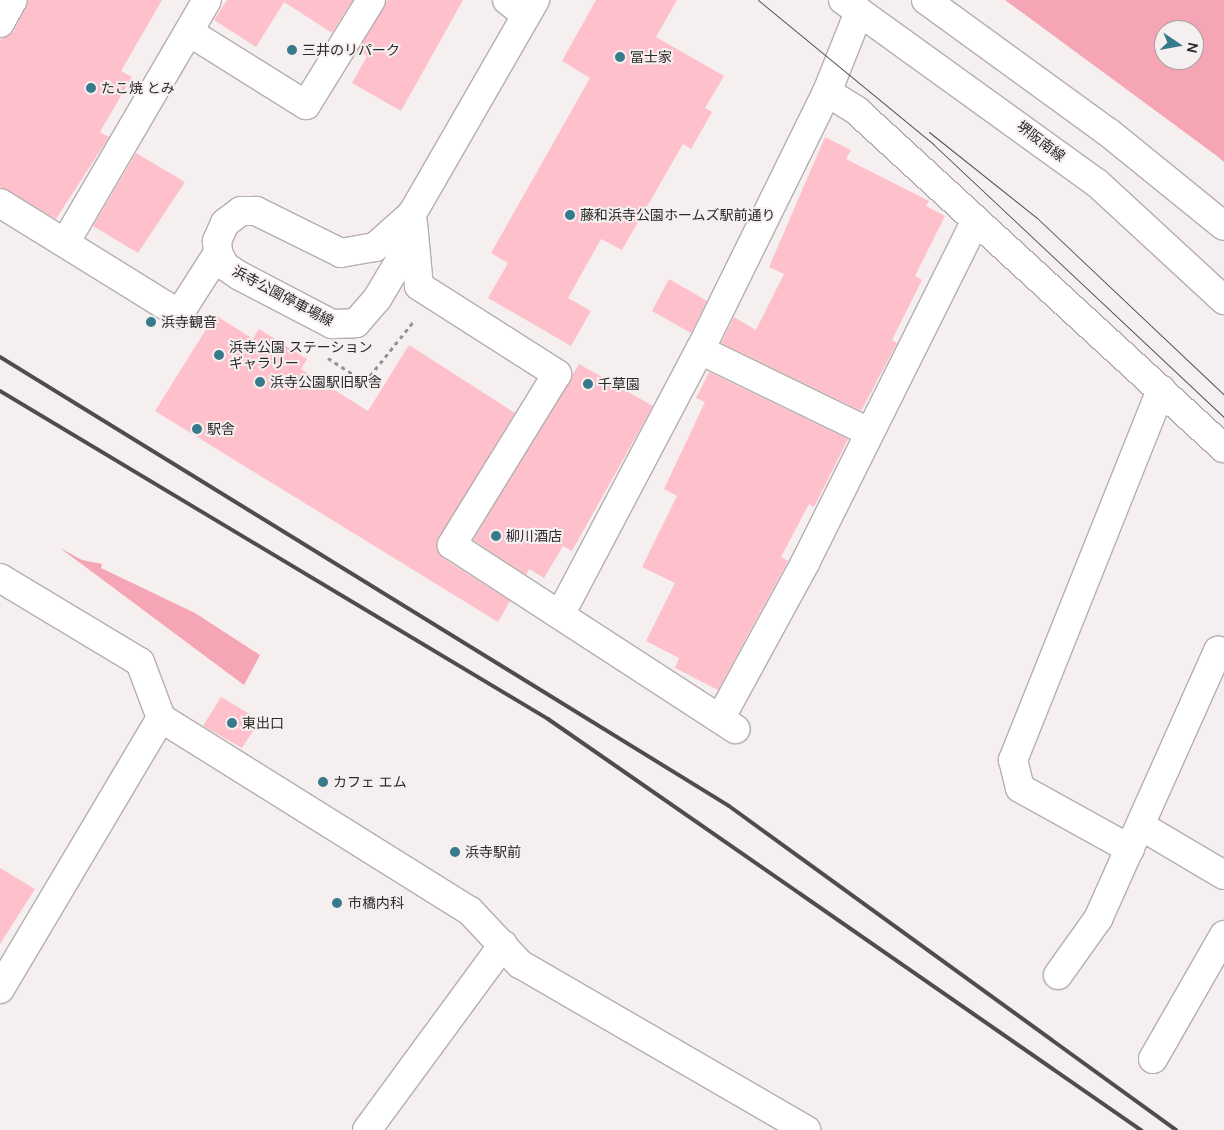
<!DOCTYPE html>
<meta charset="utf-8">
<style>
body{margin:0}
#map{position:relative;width:1224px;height:1130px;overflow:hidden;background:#f6eff0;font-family:"DM Sans","Noto Sans JP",sans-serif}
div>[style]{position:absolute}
.green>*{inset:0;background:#f6a5b4}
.building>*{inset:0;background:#fec0cb}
.path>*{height:3px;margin-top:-1.5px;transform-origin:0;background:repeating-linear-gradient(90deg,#969192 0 4px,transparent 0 8px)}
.roads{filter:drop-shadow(1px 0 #b5aeaf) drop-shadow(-1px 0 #b5aeaf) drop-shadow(0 1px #b5aeaf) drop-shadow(0 -1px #b5aeaf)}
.minor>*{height:28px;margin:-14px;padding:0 14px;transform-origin:14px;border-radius:14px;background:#fff}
.major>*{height:28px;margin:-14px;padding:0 14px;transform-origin:14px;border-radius:14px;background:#fff}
.tram>*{height:1px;margin:-0.5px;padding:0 0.5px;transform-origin:0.5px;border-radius:0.5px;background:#504c4d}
.rail>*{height:4px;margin:-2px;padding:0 2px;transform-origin:2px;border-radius:2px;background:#504c4d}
.dots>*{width:14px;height:14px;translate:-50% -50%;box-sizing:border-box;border:2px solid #f6eff0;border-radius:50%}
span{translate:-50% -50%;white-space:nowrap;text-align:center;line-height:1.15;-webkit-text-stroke:4px #f6eff0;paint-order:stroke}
.poi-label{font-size:14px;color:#2c292a}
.left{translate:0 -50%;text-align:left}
.street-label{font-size:14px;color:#2c292a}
.north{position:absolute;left:1154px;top:20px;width:50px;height:50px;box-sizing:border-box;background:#f6eff0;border:1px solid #a5a0a1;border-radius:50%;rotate:102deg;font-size:14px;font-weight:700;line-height:20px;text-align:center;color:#2c292a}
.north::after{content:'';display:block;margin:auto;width:18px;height:22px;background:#377a8b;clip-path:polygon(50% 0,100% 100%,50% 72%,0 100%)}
</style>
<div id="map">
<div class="green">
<i style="clip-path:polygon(evenodd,1005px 0,1224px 0,1224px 162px,1217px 156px,1005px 0,1164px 30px,1194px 30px,1194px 60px,1164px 60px,1164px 30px)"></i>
<i style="clip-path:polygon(60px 548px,82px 560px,102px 564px,101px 568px,195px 613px,260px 655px,244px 685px)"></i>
</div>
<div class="building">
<i style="clip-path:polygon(29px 0,162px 0,121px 71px,132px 77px,100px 132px,109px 137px,56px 219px,0 187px,0 40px,14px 31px)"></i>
<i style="clip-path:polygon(227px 0,353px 0,332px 33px,284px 2px,256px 47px,214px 20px)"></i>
<i style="clip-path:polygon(387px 0,463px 0,401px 111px,352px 83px,367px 56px,358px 50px)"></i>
<i style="clip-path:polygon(596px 0,677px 0,656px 37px,724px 76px,705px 108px,712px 112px,691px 149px,683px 144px,622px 250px,601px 239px,568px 298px,591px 311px,571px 346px,488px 298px,508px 263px,491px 253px,590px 78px,562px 61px)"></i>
<i style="clip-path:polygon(825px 137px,851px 150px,846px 159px,929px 201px,926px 206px,945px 216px,915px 276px,922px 280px,892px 340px,897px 343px,861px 411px,721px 343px,734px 317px,756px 330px,784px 274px,769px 267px)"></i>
<i style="clip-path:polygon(136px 153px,185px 182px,138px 253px,93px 226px)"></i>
<i style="clip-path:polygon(669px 279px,707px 301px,691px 333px,652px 311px)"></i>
<i style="clip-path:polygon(215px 315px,253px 339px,259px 329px,307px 359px,301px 369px,368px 411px,409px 345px,515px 413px,436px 544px,443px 558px,510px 601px,498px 622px,155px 411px)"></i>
<i style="clip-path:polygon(579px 364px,653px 406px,572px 551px,563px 546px,544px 578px,529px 569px,526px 575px,473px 540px)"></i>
<i style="clip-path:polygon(709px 372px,848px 439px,814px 507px,809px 504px,781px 557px,788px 561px,718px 690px,675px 668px,679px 658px,646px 641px,675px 583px,642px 567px,677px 496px,664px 489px,705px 402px,696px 398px)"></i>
<i style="clip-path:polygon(221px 697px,260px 720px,242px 748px,203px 726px)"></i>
<i style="clip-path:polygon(0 868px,35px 889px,0 944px)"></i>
</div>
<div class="path">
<i style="left:328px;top:358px;width:44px;rotate:33deg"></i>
<i style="left:365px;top:382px;width:77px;rotate:-51.3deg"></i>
</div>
<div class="roads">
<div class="minor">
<i style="left:507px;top:0;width:24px;rotate:38deg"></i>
<i style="left:0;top:23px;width:26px;rotate:-61deg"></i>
<i style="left:189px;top:32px;width:138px;rotate:32deg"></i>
<i style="left:306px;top:105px;width:123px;rotate:-58.2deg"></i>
<i style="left:827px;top:92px;width:36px;rotate:32deg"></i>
<i style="left:857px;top:111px;width:498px;rotate:42.6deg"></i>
<i style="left:0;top:203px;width:211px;rotate:31.8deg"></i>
<i style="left:179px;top:314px;width:72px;rotate:-57.4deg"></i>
<i style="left:413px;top:223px;width:63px;rotate:84.6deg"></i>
<i style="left:419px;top:286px;width:164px;rotate:32.5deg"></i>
<i style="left:557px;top:374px;width:201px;rotate:121.6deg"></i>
<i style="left:452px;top:545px;width:338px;rotate:33deg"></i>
<i style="left:65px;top:243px;width:281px;rotate:-59.7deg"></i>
<i style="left:700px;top:350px;width:188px;rotate:25.9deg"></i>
<i style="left:0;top:578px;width:163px;rotate:31deg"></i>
<i style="left:140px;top:662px;width:60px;rotate:69.4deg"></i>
<i style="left:161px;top:718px;width:364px;rotate:32deg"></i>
<i style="left:470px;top:911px;width:73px;rotate:46.7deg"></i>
<i style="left:520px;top:964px;width:331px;rotate:30.1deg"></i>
<i style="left:560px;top:615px;width:300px;rotate:-62.2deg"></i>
<i style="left:700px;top:350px;width:288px;rotate:-63.8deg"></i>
<i style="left:827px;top:92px;width:86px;rotate:-68.2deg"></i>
<i style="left:720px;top:719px;width:178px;rotate:-61.4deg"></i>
<i style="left:805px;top:563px;width:383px;rotate:-63.5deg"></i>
<i style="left:1141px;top:826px;width:96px;rotate:30.6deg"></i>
<i style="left:1130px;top:849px;width:126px;rotate:-151deg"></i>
<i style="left:1020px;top:788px;width:29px;rotate:-104deg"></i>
<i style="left:1013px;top:760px;width:399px;rotate:-68.2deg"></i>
<i style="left:1058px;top:975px;width:69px;rotate:-54.5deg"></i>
<i style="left:1098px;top:919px;width:294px;rotate:-65.9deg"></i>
<i style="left:0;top:989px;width:315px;rotate:-59.3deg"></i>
<i style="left:1153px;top:1059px;width:143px;rotate:-60.2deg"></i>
<i style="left:367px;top:1130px;width:230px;rotate:-53.7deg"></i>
</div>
<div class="major">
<i style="left:843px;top:0;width:313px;rotate:35.8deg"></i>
<i style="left:1097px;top:183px;width:173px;rotate:42.7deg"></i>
<i style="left:926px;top:0;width:225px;rotate:36deg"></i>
<i style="left:1108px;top:132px;width:149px;rotate:39deg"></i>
<i style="left:412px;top:214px;width:50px;rotate:138.3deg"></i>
<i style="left:375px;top:247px;width:35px;rotate:170deg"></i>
<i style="left:341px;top:253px;width:95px;rotate:-153.7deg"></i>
<i style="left:256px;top:211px;width:15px;rotate:180deg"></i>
<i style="left:241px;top:211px;width:20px;rotate:143deg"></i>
<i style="left:225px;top:223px;width:20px;rotate:114deg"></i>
<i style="left:217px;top:241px;width:12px;rotate:85deg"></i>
<i style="left:218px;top:253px;width:15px;rotate:62deg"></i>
<i style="left:225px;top:266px;width:18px;rotate:34deg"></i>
<i style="left:240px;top:276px;width:104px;rotate:27.6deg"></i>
<i style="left:332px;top:324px;width:24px;rotate:-2deg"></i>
<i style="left:356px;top:323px;width:32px;rotate:-49deg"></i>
<i style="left:377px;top:299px;width:55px;rotate:-59.2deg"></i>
<i style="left:405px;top:252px;width:39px;rotate:-80deg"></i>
<i style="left:412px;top:214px;width:247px;rotate:-60.1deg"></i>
</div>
</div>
<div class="tram">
<i style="left:758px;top:0;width:227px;rotate:39.4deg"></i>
<i style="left:933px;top:144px;width:399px;rotate:43.2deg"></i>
<i style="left:929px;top:132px;width:137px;rotate:38.5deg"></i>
<i style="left:1036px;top:217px;width:259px;rotate:43.4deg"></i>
</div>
<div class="rail">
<i style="left:0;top:357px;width:856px;rotate:31.63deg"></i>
<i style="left:729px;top:806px;width:552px;rotate:35.94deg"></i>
<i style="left:0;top:391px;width:639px;rotate:30.9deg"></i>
<i style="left:548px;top:719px;width:722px;rotate:34.73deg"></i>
</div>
<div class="dots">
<i style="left:292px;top:50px;background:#377a8b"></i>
<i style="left:620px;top:57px;background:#377a8b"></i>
<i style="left:91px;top:88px;background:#377a8b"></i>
<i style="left:570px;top:215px;background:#377a8b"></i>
<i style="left:151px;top:322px;background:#377a8b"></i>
<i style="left:219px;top:355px;background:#377a8b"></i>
<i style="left:260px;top:382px;background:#377a8b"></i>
<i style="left:588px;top:384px;background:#377a8b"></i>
<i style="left:197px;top:429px;background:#377a8b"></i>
<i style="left:496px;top:536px;background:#377a8b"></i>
<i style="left:232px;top:723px;background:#377a8b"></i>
<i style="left:323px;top:782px;background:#377a8b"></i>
<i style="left:455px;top:852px;background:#377a8b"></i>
<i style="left:337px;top:903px;background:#377a8b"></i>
</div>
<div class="poi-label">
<span class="left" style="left:302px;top:50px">三井のリパーク</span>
<span class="left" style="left:630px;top:57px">冨士家</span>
<span class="left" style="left:101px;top:88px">たこ焼 とみ</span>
<span class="left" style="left:580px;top:215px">藤和浜寺公園ホームズ駅前通り</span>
<span class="left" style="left:161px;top:322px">浜寺観音</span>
<span class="left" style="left:229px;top:355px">浜寺公園 ステーション<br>ギャラリー</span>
<span class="left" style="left:270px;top:382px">浜寺公園駅旧駅舎</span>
<span class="left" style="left:598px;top:384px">千草園</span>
<span class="left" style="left:207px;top:429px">駅舎</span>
<span class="left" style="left:506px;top:536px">柳川酒店</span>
<span class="left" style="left:242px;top:723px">東出口</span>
<span class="left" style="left:333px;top:782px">カフェ エム</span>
<span class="left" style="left:465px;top:852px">浜寺駅前</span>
<span class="left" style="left:348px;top:903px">市橋内科</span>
</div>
<div class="street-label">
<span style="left:1041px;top:141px;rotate:37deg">堺阪南線</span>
<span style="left:283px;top:296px;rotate:28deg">浜寺公園停車場線</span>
</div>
<div class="north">N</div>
</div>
